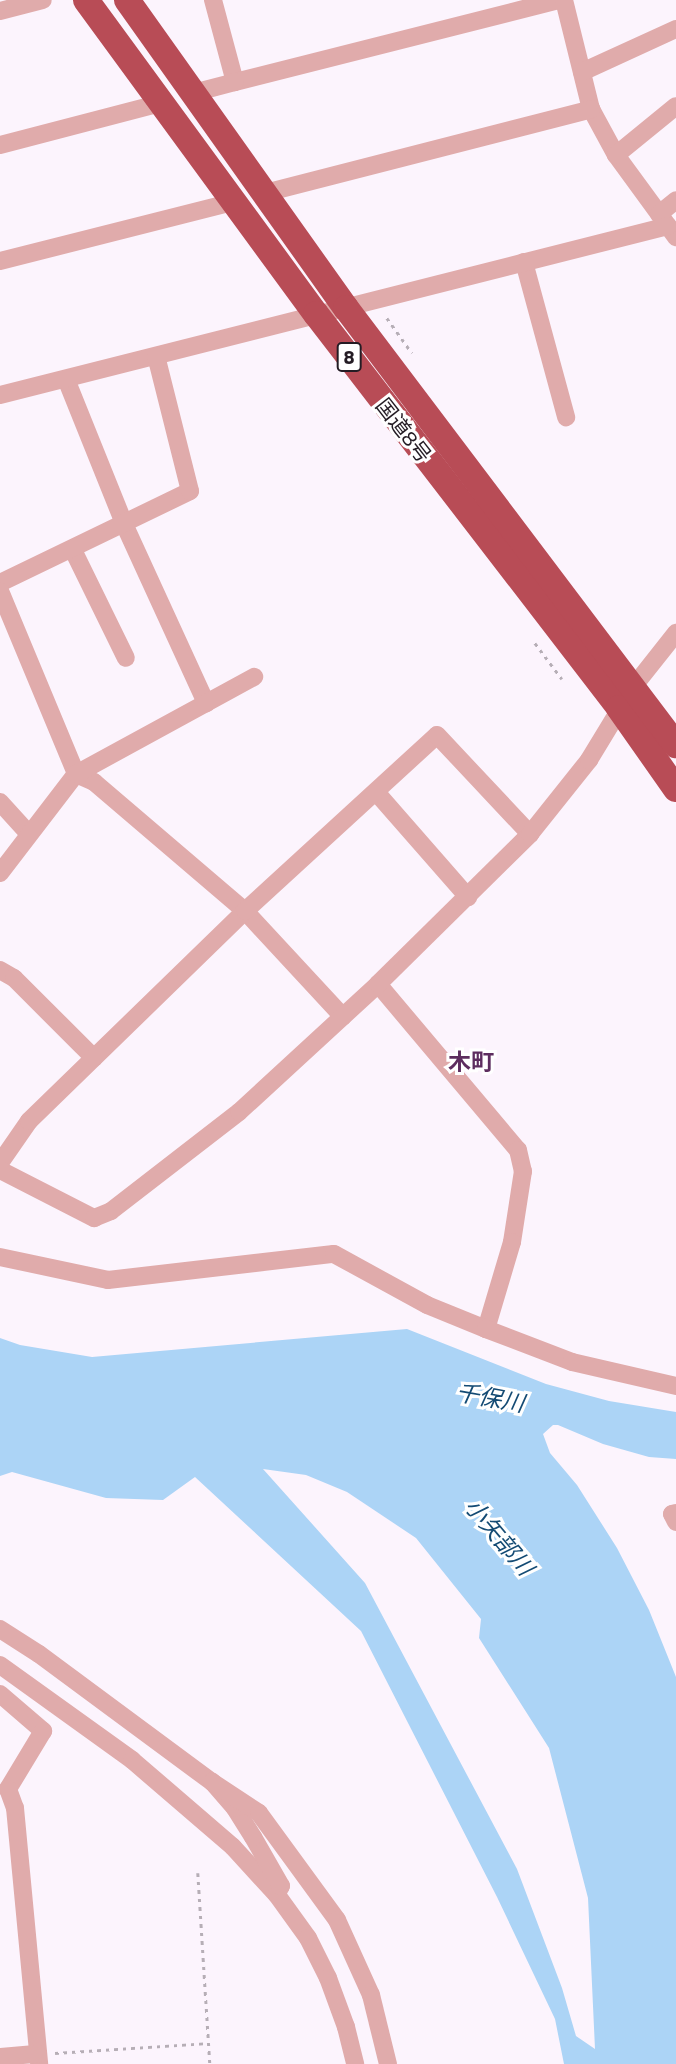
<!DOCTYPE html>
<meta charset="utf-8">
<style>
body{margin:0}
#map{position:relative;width:676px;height:2064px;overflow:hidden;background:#fcf4fd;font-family:"Titillium Web","Noto Sans JP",sans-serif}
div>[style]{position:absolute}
.water>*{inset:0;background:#acd4f6}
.path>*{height:2.5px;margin-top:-1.25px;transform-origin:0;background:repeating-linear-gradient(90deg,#b6aeb6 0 3.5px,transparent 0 8.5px)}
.minor>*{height:18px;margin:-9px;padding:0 9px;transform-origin:9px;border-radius:9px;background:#e0abab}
.highway>*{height:26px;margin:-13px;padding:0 13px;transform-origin:13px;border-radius:13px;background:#b84c56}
span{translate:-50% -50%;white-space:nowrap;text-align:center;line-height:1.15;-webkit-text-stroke:6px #fff;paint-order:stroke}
.shield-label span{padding:2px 5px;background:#fff;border:2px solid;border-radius:5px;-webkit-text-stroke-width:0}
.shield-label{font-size:19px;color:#241c24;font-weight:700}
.street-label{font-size:21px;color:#241c24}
.neighbourhood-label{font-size:23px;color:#5d2d5f;font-weight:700}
.water-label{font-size:23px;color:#144b74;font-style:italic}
</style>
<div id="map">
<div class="water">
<i style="clip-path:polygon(evenodd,407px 1329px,546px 1384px,609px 1401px,676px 1412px,676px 1459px,649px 1457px,603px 1444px,558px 1425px,553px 1425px,543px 1434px,550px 1453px,577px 1485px,617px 1548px,649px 1610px,676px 1677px,676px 2064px,564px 2064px,555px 2019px,497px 1897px,361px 1631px,195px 1477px,163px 1500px,106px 1498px,12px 1472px,0 1476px,0 1338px,20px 1345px,92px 1357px,407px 1329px,263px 1469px,306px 1475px,347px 1492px,416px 1538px,481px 1619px,479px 1638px,549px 1748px,588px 1898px,595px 2049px,576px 2036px,562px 1988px,517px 1869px,365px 1583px,263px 1469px)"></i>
</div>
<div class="path">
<i style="left:387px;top:318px;width:43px;rotate:54.5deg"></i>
<i style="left:535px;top:643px;width:45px;rotate:53.1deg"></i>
<i style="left:198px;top:1873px;width:191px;rotate:86.4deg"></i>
<i style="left:55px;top:2053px;width:153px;rotate:-3.7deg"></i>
</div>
<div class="minor">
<i style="left:213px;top:0;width:85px;rotate:75deg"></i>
<i style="left:235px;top:82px;width:333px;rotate:-14.2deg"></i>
<i style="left:564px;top:0;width:112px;rotate:76.1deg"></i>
<i style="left:591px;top:109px;width:52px;rotate:61.5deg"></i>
<i style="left:616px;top:155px;width:102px;rotate:53.8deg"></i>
<i style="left:0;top:11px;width:44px;rotate:-14.3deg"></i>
<i style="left:582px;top:72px;width:103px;rotate:-24.6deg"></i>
<i style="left:193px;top:93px;width:43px;rotate:-14.7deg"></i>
<i style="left:0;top:145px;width:166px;rotate:-14.6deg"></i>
<i style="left:616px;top:155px;width:77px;rotate:-39.2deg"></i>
<i style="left:265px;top:193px;width:337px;rotate:-14.4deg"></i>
<i style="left:659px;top:214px;width:22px;rotate:-39deg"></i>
<i style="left:0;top:261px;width:241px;rotate:-14.2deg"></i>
<i style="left:524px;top:262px;width:161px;rotate:74.8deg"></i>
<i style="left:66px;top:379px;width:158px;rotate:68.1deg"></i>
<i style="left:125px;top:526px;width:195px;rotate:65.4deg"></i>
<i style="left:0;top:395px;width:689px;rotate:-14.2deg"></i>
<i style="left:73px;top:550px;width:120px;rotate:63.9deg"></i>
<i style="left:0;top:583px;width:211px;rotate:-25.8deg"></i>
<i style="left:190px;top:491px;width:139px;rotate:-104.1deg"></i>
<i style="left:0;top:591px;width:198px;rotate:67.4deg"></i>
<i style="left:76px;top:774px;width:20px;rotate:24deg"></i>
<i style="left:94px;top:782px;width:199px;rotate:40.5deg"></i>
<i style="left:245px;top:911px;width:144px;rotate:47.2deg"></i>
<i style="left:376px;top:792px;width:140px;rotate:48.8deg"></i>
<i style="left:0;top:802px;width:43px;rotate:47.8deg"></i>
<i style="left:0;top:873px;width:125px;rotate:-52.5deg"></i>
<i style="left:76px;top:774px;width:203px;rotate:-28.6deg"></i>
<i style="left:0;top:970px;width:16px;rotate:30deg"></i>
<i style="left:14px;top:978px;width:113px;rotate:45deg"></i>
<i style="left:378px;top:984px;width:217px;rotate:49.9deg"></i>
<i style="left:518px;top:1150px;width:22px;rotate:77deg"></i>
<i style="left:523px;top:1171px;width:72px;rotate:98.8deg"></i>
<i style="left:512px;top:1242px;width:91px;rotate:106.6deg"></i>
<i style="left:0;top:1163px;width:51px;rotate:-55.4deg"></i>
<i style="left:29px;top:1121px;width:301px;rotate:-44.2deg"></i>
<i style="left:245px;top:911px;width:260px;rotate:-42.5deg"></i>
<i style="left:437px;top:735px;width:136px;rotate:46.8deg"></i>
<i style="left:0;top:1170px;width:106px;rotate:27.1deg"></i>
<i style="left:94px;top:1218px;width:18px;rotate:-22deg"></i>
<i style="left:111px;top:1211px;width:162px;rotate:-37.7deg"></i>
<i style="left:239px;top:1112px;width:189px;rotate:-42.6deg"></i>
<i style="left:378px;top:984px;width:214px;rotate:-44.6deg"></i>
<i style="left:530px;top:834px;width:95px;rotate:-51.4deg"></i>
<i style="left:589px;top:760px;width:87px;rotate:-58.7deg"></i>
<i style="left:634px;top:686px;width:68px;rotate:-51.6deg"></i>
<i style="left:0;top:1257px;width:110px;rotate:12deg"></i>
<i style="left:108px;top:1280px;width:227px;rotate:-6.6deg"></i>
<i style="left:334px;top:1254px;width:106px;rotate:28.7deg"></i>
<i style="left:427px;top:1305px;width:64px;rotate:22.1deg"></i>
<i style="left:486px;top:1329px;width:92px;rotate:21deg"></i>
<i style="left:572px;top:1362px;width:107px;rotate:13deg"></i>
<i style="left:676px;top:1513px;width:4px;rotate:166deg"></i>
<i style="left:672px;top:1514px;width:9px;rotate:63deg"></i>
<i style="left:0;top:1629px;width:46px;rotate:32.7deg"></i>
<i style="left:39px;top:1654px;width:215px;rotate:36.5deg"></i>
<i style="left:0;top:1665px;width:163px;rotate:35.7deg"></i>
<i style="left:132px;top:1760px;width:133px;rotate:40.7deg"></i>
<i style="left:233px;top:1847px;width:65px;rotate:47.5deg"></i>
<i style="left:277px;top:1895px;width:53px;rotate:54.2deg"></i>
<i style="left:308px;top:1938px;width:45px;rotate:63.4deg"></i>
<i style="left:328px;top:1978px;width:52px;rotate:69.8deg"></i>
<i style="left:346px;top:2027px;width:38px;rotate:76deg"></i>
<i style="left:0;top:1694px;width:57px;rotate:40.7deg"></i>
<i style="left:43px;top:1731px;width:68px;rotate:121.1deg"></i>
<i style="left:8px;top:1789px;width:20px;rotate:70deg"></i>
<i style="left:15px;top:1808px;width:257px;rotate:84.6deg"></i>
<i style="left:277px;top:1893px;width:8px;rotate:-60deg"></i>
<i style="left:281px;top:1886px;width:56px;rotate:-119.7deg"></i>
<i style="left:253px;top:1837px;width:34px;rotate:-122deg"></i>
<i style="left:235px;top:1808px;width:35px;rotate:-131deg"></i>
<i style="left:212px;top:1782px;width:56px;rotate:33.4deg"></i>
<i style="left:259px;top:1813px;width:132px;rotate:53.9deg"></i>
<i style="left:337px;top:1920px;width:82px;rotate:65.6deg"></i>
<i style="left:371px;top:1995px;width:71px;rotate:76.2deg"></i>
<i style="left:0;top:2057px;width:38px;rotate:-5deg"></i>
</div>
<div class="highway">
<i style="left:86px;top:0;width:389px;rotate:53.8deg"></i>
<i style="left:316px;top:314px;width:497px;rotate:52.4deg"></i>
<i style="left:619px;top:708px;width:99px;rotate:54.9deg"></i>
<i style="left:127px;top:0;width:378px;rotate:54.6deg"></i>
<i style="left:346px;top:308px;width:548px;rotate:52.94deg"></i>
</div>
<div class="shield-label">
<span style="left:349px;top:357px">8</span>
</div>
<div class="street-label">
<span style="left:404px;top:430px;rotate:52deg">国道8号</span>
</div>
<div class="neighbourhood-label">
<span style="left:471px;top:1062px">木町</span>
</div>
<div class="water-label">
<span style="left:490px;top:1398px;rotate:10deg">千保川</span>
<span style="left:499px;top:1537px;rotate:50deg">小矢部川</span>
</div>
</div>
